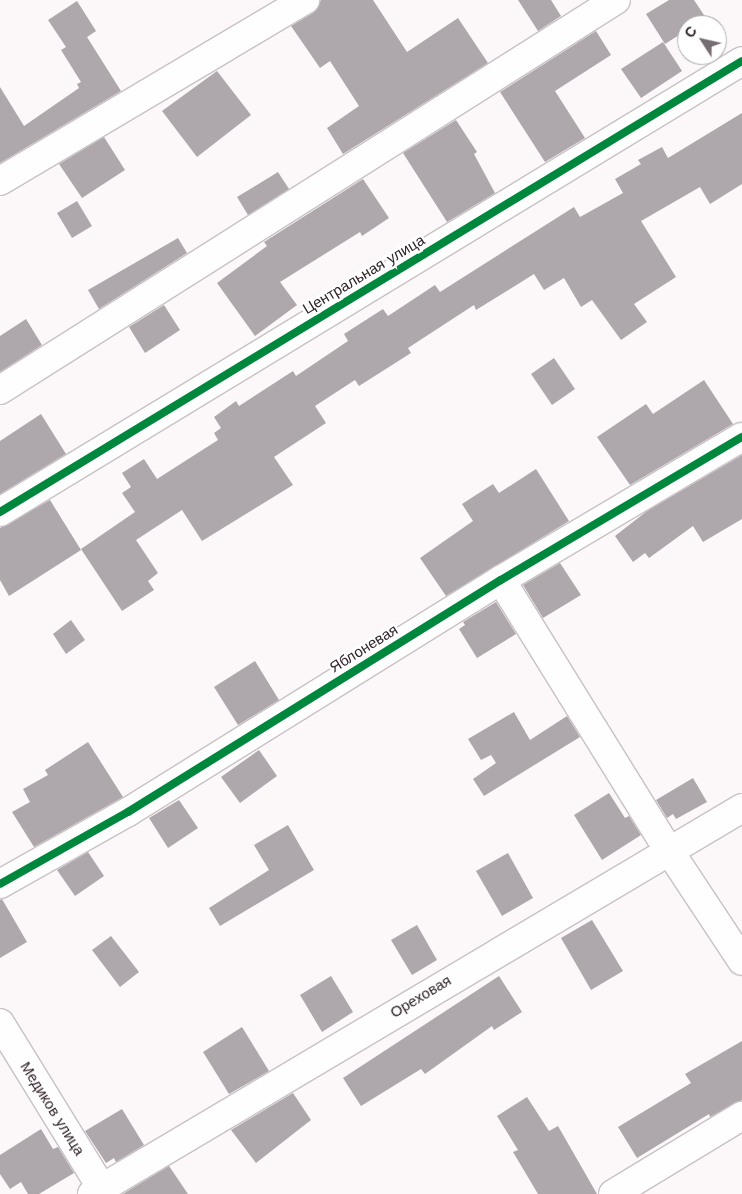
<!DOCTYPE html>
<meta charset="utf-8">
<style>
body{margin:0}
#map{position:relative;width:742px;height:1194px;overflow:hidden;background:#fcf8fa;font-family:"Work Sans",sans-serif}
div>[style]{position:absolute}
.building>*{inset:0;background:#aea7ab}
.roads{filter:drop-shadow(1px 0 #c8c1c5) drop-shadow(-1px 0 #c8c1c5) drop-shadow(0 1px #c8c1c5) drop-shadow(0 -1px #c8c1c5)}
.minor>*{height:28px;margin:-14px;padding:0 14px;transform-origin:14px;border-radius:14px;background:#fffefe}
.cycleway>*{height:8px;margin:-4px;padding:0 4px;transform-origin:4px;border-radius:4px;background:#00873e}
span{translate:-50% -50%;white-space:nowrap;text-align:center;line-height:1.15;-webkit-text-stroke:5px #fff;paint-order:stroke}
.street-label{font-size:15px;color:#2e2229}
.north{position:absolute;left:677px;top:15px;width:50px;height:50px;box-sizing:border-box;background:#fff;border:1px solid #aba7a9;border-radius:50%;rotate:305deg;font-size:14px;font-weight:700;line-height:20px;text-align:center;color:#2e2229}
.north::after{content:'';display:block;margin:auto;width:18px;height:22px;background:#766d72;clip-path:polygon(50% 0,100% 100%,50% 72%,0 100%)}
</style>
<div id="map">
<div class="building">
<i style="clip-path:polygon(321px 0,373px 0,407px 52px,458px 18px,488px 63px,343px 154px,327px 128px,359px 106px,330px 61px,320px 68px,291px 26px,313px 13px)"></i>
<i style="clip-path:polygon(518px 0,551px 0,561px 16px,538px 31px)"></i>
<i style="clip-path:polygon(669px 0,694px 0,706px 18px,695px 25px,687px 25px,687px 30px,665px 44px,646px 14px)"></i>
<i style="clip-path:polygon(77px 1px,96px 31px,87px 37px,121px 91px,0 163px,0 87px,24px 126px,79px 88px,77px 84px,81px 82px,61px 50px,66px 47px,48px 20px)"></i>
<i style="clip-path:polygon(596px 31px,611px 55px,555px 91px,585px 138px,545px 162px,500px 92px)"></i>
<i style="clip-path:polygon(663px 42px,682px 71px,641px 98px,621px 69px)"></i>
<i style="clip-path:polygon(217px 71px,251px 115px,197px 157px,162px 111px)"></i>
<i style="clip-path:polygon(742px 113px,742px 184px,710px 204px,700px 187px,641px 221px,676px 277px,634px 304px,647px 322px,621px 340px,592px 300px,581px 307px,564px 278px,544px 290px,534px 274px,476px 310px,474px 305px,408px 348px,411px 353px,359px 386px,355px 380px,315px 406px,326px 423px,274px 457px,293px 485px,202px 541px,182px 510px,136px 540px,158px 573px,148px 581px,154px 590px,122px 611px,81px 549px,135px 512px,122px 493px,131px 487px,122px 473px,144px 459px,157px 479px,218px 440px,214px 433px,221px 428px,214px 417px,236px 401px,239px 406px,293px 371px,296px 376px,348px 341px,344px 334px,383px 309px,388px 316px,435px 285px,440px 292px,574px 207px,580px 217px,623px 193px,615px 179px,641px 164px,638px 160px,662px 147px,668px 158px)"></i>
<i style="clip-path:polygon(456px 120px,477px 152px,474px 154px,495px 193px,447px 222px,403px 153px)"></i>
<i style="clip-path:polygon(104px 137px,125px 170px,82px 198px,59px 164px)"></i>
<i style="clip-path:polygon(278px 172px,289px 189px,248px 215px,237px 197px)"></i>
<i style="clip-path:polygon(363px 179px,389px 218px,362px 236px,360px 232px,280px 282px,297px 305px,255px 336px,217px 283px,267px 246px,264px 242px)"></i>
<i style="clip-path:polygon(77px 201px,92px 226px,72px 238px,57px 213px)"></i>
<i style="clip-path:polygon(178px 238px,187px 253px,99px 309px,88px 290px)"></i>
<i style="clip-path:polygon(164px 305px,180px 330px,145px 353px,129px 327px)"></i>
<i style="clip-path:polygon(26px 319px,42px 345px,0 372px,0 336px)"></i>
<i style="clip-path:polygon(554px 358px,575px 389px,552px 405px,531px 374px)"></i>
<i style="clip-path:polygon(704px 380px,733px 424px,630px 485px,597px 437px,646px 404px,653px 414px)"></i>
<i style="clip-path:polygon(41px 414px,66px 454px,0 494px,0 441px)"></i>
<i style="clip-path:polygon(742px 455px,742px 519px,703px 542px,693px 526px,649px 558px,645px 553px,633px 562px,615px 536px,647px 511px)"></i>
<i style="clip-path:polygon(536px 469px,569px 521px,446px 596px,420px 558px,473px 521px,462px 504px,493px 484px,499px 493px)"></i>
<i style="clip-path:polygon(50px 500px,81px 550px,9px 596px,0 580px,0 528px)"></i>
<i style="clip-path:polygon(560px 563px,581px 595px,543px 618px,523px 585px)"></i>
<i style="clip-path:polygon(496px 602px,516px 634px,477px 658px,459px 629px,465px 625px,463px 622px)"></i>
<i style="clip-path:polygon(71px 620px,85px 640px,66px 654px,53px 634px)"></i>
<i style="clip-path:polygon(255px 661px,279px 700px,238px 725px,214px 687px)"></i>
<i style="clip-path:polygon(514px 712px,530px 740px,567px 716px,580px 737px,484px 796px,473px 779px,496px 763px,491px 755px,481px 760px,468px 739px)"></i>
<i style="clip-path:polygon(88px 742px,123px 797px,34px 847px,12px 812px,30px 802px,23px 789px,48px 775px,45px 770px)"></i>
<i style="clip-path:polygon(259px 750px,277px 776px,240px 803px,221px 777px)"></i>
<i style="clip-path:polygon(693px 778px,707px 802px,676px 819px,673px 814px,667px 818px,656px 800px)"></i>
<i style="clip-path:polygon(609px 793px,625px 818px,629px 816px,641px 835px,602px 860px,574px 815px)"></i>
<i style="clip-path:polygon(179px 800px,198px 828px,168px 848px,149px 818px)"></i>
<i style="clip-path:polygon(288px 825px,314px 870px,220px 926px,209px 908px,269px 870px,254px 845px)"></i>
<i style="clip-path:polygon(88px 852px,104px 876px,75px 896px,57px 870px)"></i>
<i style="clip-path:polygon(508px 853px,533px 898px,502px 916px,476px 871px)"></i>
<i style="clip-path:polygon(2px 899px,27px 942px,0 958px,0 900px)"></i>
<i style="clip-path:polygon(592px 920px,623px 971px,591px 990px,561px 938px)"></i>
<i style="clip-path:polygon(417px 925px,437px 960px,412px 975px,391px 940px)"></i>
<i style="clip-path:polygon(111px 936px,139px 972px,120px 987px,92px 950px)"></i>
<i style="clip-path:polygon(331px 976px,353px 1012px,322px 1032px,300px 995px)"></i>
<i style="clip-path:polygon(499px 976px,522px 1012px,494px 1030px,492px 1026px,425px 1074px,421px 1069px,361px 1106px,343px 1078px)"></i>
<i style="clip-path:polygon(242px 1027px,269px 1071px,229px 1094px,203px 1052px)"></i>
<i style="clip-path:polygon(742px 1041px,742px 1100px,710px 1117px,709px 1114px,637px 1158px,618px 1127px,691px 1083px,685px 1074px)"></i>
<i style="clip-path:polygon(293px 1093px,311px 1120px,256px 1163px,231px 1130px)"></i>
<i style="clip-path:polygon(527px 1097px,549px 1131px,558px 1126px,597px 1194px,538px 1194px,513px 1152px,518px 1150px,497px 1116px)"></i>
<i style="clip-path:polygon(122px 1109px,144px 1145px,116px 1162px,114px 1158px,106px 1163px,85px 1131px)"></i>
<i style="clip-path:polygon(41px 1129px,53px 1149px,58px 1147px,74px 1173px,39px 1194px,28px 1194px,21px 1182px,10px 1189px,0 1174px,0 1155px)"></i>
<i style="clip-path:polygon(169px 1166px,188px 1194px,123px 1194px,126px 1192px)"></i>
</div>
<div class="roads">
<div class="minor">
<i style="left:0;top:181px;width:355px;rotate:-30.7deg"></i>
<i style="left:0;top:390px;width:729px;rotate:-32.34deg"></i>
<i style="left:0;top:512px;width:868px;rotate:-31.29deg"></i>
<i style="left:501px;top:580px;width:317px;rotate:58.2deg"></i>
<i style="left:668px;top:849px;width:134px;rotate:56.5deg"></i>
<i style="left:0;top:884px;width:147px;rotate:-29.4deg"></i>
<i style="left:128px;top:812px;width:439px;rotate:-31.9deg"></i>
<i style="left:501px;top:580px;width:280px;rotate:-30.7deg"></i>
<i style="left:0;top:1023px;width:201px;rotate:58.4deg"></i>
<i style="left:92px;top:1194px;width:756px;rotate:-30.7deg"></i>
<i style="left:613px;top:1194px;width:151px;rotate:-31.2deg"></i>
</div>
</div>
<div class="cycleway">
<i style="left:0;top:512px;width:868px;rotate:-31.29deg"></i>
<i style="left:0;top:884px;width:147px;rotate:-29.4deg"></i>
<i style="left:128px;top:812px;width:439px;rotate:-31.9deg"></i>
<i style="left:501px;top:580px;width:280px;rotate:-30.7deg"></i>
</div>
<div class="street-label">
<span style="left:364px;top:275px;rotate:-31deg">Центральная улица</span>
<span style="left:364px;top:649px;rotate:-32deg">Яблоневая</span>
<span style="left:421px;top:997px;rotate:-31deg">Ореховая</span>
<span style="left:52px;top:1109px;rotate:58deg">Медиков улица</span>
</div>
<div class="north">С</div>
</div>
